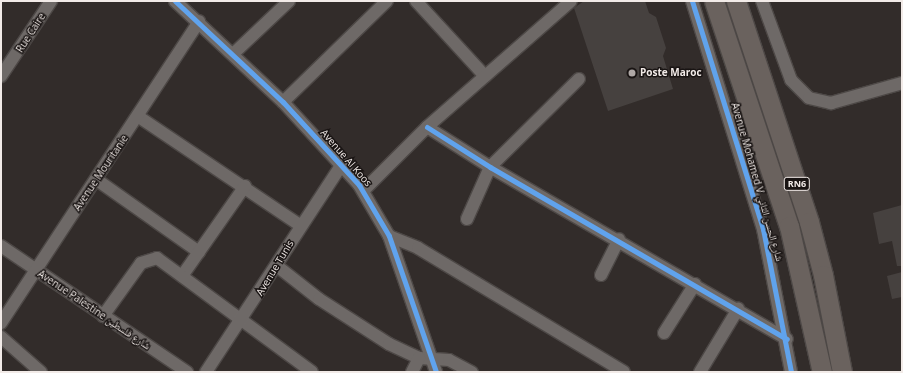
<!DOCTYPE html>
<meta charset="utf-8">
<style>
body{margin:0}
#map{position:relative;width:903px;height:373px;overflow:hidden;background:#322c2a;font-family:"Open Sans","Noto Naskh Arabic",sans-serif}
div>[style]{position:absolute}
.building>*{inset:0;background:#46413f}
.roads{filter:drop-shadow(1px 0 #4d4846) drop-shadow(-1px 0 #4d4846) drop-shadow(0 1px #4d4846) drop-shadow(0 -1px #4d4846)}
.street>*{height:12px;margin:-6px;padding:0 6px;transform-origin:6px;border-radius:6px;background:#6e6967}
.primary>*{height:19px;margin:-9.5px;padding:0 9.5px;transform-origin:9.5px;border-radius:9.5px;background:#6a625e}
.cycleway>*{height:5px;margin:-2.5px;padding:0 2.5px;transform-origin:2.5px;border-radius:2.5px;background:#60a3ed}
.dots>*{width:11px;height:11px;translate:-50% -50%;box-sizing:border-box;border:2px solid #191413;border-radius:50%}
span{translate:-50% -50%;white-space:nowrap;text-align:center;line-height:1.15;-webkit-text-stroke:3px #191413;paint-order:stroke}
.shield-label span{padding:1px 3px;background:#191413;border:1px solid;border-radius:3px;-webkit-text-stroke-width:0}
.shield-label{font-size:9px;color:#f2ebe8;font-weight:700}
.street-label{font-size:10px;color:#f2ebe8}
.poi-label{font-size:10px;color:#f2ebe8;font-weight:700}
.left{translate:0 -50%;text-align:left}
.frame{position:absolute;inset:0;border:2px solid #f2ebe8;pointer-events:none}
</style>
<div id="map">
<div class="building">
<i style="clip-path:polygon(584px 1px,645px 1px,649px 13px,656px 17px,666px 48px,663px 56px,673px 89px,608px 111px,574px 8px)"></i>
<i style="clip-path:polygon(902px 205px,902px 266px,897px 266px,892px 241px,879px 244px,873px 213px)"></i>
<i style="clip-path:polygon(902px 272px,902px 297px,892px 299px,887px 276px)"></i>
</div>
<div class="roads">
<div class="street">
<i style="left:175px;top:1px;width:148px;rotate:43.1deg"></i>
<i style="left:283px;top:102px;width:113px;rotate:47.5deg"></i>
<i style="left:359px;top:185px;width:59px;rotate:59.5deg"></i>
<i style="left:389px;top:236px;width:144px;rotate:70.9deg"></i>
<i style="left:416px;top:1px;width:102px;rotate:47.4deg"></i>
<i style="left:692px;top:1px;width:239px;rotate:72.7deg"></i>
<i style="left:763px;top:229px;width:146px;rotate:78.9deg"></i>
<i style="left:762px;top:1px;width:84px;rotate:69.8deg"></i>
<i style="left:791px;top:80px;width:25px;rotate:45deg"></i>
<i style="left:809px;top:98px;width:23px;rotate:13deg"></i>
<i style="left:831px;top:103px;width:74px;rotate:-15.7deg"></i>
<i style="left:233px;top:54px;width:77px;rotate:-43.4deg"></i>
<i style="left:1px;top:76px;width:90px;rotate:-56.3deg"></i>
<i style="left:283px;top:102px;width:145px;rotate:-44.2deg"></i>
<i style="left:139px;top:117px;width:194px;rotate:33.9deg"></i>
<i style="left:427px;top:127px;width:75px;rotate:32.4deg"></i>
<i style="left:490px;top:167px;width:343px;rotate:30.1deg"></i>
<i style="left:97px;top:180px;width:125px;rotate:35.2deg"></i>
<i style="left:363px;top:191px;width:91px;rotate:-45deg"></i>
<i style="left:427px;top:127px;width:191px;rotate:-41.2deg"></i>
<i style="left:467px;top:219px;width:57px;rotate:-66.1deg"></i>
<i style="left:490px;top:167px;width:125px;rotate:-44.7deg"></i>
<i style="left:389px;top:236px;width:31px;rotate:22deg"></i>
<i style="left:418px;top:248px;width:240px;rotate:31deg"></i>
<i style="left:1px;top:246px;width:225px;rotate:34.1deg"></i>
<i style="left:277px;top:266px;width:53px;rotate:38.2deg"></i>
<i style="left:319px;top:299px;width:83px;rotate:32.7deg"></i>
<i style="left:389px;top:344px;width:33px;rotate:25deg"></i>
<i style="left:419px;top:358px;width:30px;rotate:4deg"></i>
<i style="left:449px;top:360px;width:26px;rotate:28deg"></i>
<i style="left:601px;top:275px;width:40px;rotate:-63.4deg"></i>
<i style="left:182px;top:276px;width:110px;rotate:-55deg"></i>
<i style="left:103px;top:316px;width:65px;rotate:-54.4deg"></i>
<i style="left:141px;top:263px;width:17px;rotate:-17deg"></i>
<i style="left:157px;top:258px;width:192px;rotate:36.3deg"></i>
<i style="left:1px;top:323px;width:361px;rotate:-56.7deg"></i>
<i style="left:664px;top:333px;width:58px;rotate:-57.7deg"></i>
<i style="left:1px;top:337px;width:53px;rotate:41.2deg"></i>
<i style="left:206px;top:372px;width:249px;rotate:-56.8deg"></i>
<i style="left:412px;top:372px;width:16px;rotate:-63deg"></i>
<i style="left:700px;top:372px;width:74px;rotate:-58.9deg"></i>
</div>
<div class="primary">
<i style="left:714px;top:1px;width:237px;rotate:71.6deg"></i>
<i style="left:789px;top:226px;width:150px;rotate:77.3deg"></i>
<i style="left:736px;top:1px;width:233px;rotate:71.7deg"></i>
<i style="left:809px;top:222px;width:55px;rotate:75.2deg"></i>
<i style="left:823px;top:275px;width:99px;rotate:78.9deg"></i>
</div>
</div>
<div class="cycleway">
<i style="left:175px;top:1px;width:148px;rotate:43.1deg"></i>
<i style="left:283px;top:102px;width:113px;rotate:47.5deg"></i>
<i style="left:359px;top:185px;width:59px;rotate:59.5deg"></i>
<i style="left:389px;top:236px;width:144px;rotate:70.9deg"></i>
<i style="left:692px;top:1px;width:239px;rotate:72.7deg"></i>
<i style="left:763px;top:229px;width:146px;rotate:78.9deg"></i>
<i style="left:427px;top:127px;width:75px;rotate:32.4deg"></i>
<i style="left:490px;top:167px;width:343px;rotate:30.1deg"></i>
</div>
<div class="dots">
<i style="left:632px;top:73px;background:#afa8a6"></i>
</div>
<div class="shield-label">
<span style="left:797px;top:184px">RN6</span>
</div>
<div class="street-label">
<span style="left:31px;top:33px;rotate:-57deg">Rue Caire</span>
<span style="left:346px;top:158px;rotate:49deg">Avenue Al Koos</span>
<span style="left:101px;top:173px;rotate:-56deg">Avenue Mouritanie</span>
<span style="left:757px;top:182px;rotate:74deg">Avenue Mohamed V شارع الحسن الثاني</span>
<span style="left:275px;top:268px;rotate:-59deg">Avenue Tunis</span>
<span style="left:94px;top:310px;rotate:34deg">Avenue Palestine شارع فلسطين</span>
</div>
<div class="poi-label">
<span class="left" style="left:640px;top:73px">Poste Maroc</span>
</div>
<div class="frame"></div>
</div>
